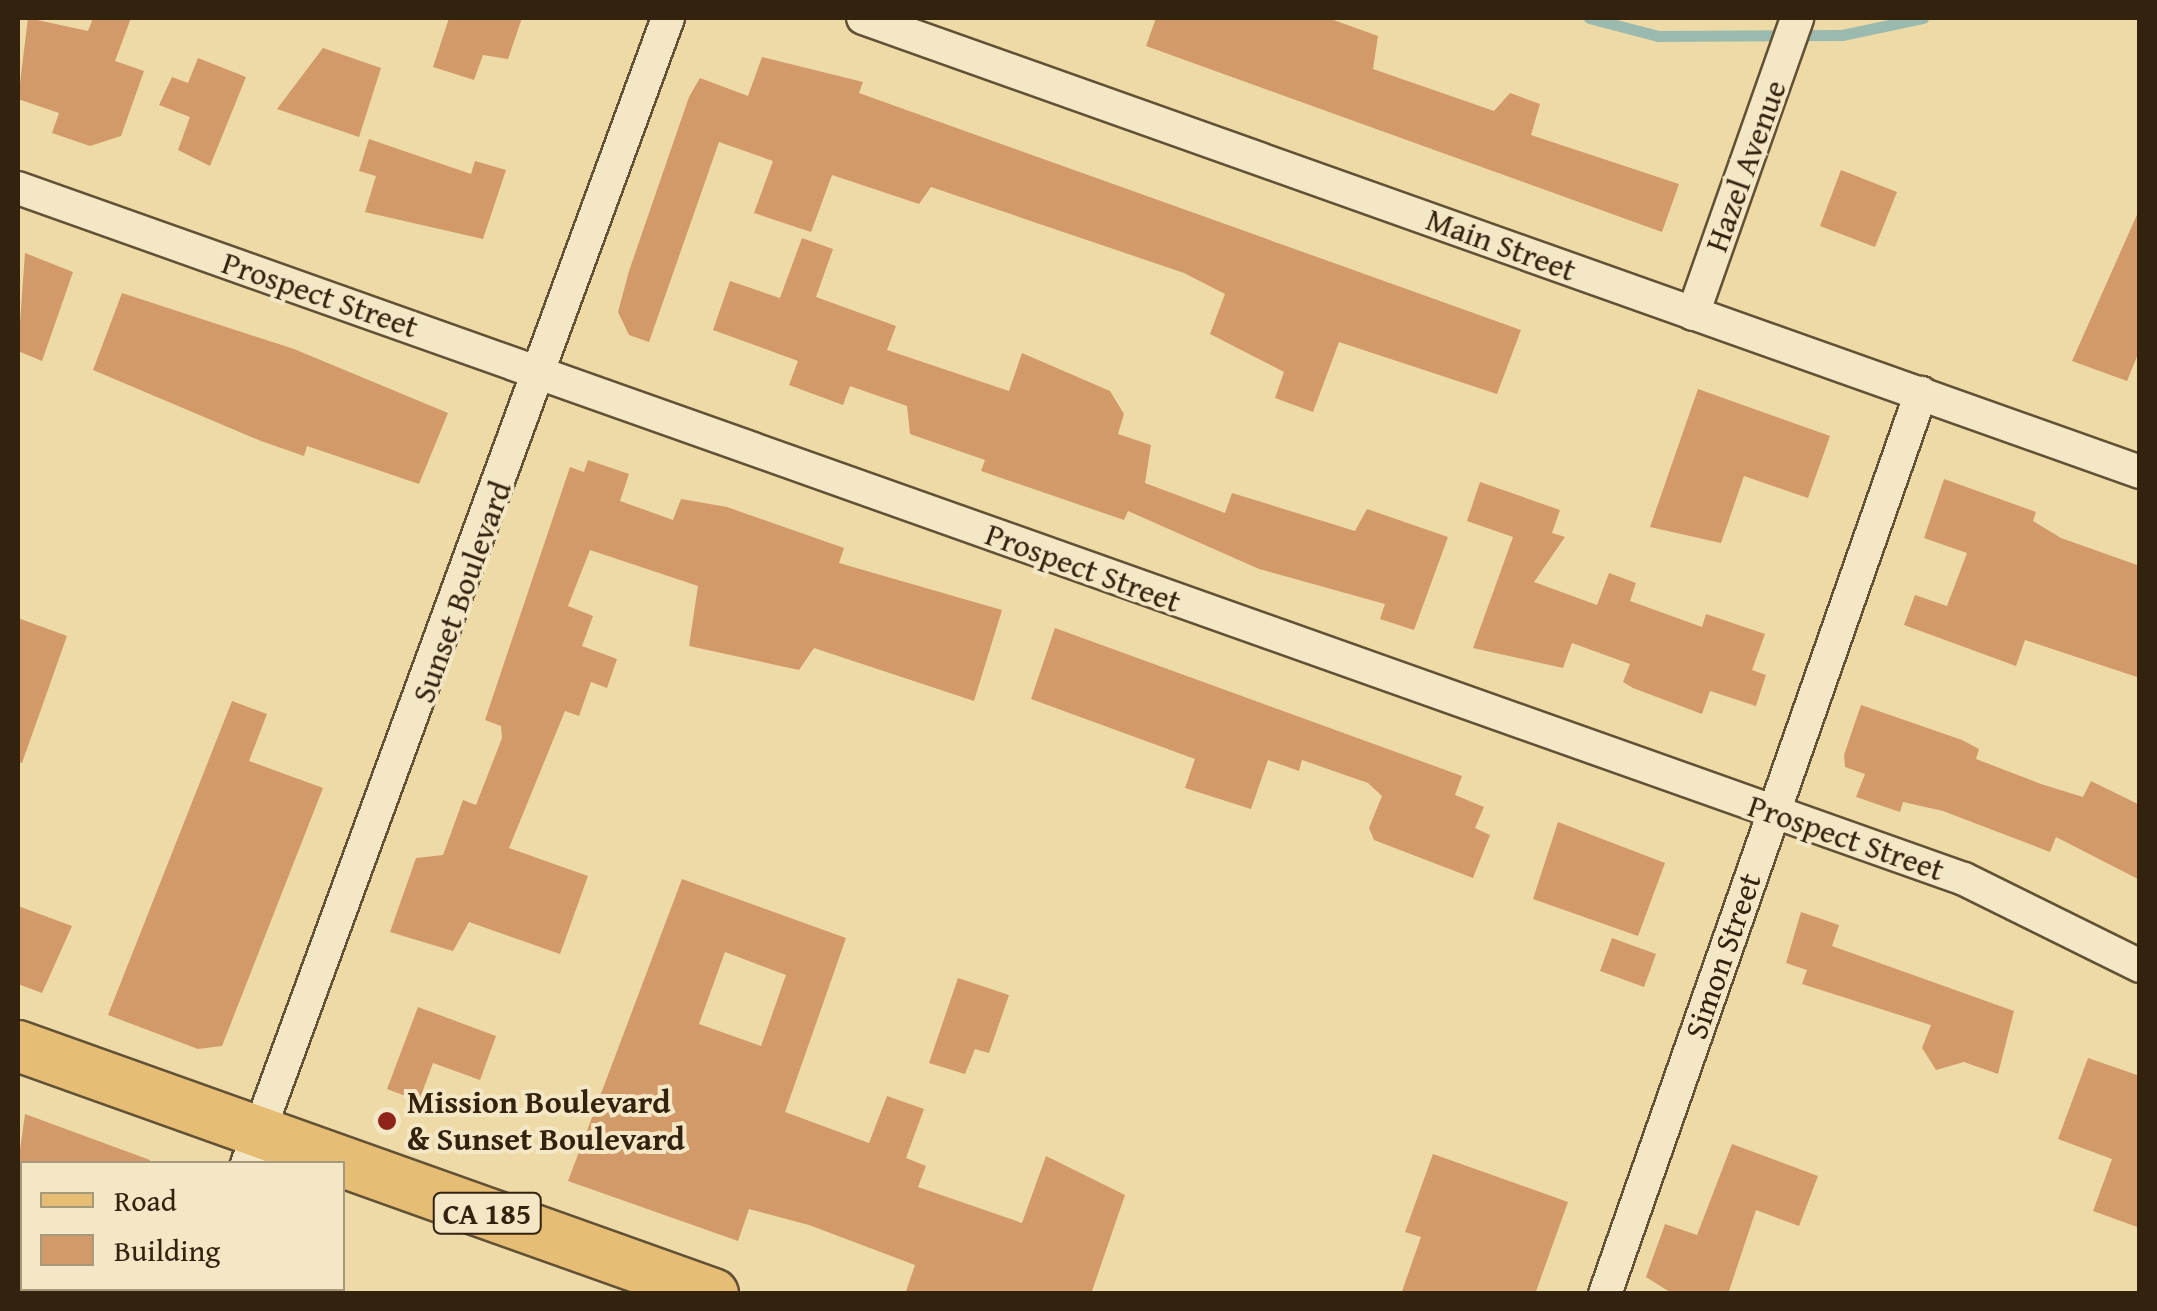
<!DOCTYPE html>
<style>
body{margin:0}
#map{position:relative;width:2157px;height:1311px;overflow:hidden;background:#eddaa7;font-family:"Gentium Book Plus",serif}
div>[style]{position:absolute}
.stream>*{height:11px;margin:-5.5px;padding:0 5.5px;transform-origin:5.5px;border-radius:5.5px;background:#9abaaf}
.building>*{inset:0;background:#d39a69}
.roads{filter:drop-shadow(2px 0 #625134) drop-shadow(-2px 0 #625134) drop-shadow(0 2px #625134) drop-shadow(0 -2px #625134)}
.street>*{height:32px;margin:-16px;padding:0 16px;transform-origin:16px;border-radius:16px;background:#f3e7c6}
.primary>*{height:50px;margin:-25px;padding:0 25px;transform-origin:25px;border-radius:25px;background:#e6bd74}
.dots>*{width:28px;height:28px;translate:-50% -50%;box-sizing:border-box;border:5px solid #f3e7c6;border-radius:50%}
span{translate:-50% -50%;white-space:nowrap;text-align:center;line-height:1.15;-webkit-text-stroke:8px #f3e7c6;paint-order:stroke}
.shield-label span{padding:2px 8px;background:#f3e7c6;border:2px solid;border-radius:8px;-webkit-text-stroke-width:0}
.shield-label{font-size:30px;color:#33230e;font-weight:700}
.street-label{font-size:32px;color:#33230e}
.poi-label{font-size:32px;color:#33230e;font-weight:700}
.left{translate:0 -50%;text-align:left}
.frame{position:absolute;inset:0;border:20px solid #33230e;pointer-events:none}
.legend{position:absolute;left:20px;top:1161px;width:325px;height:130px;box-sizing:border-box;background:#f3e7c6;border:2px solid #a6997c;margin:0;padding:12px 18px;list-style:none;font-size:30px;color:#33230e}
.legend li{display:flex;align-items:center;gap:20px;height:50px}
.legend b{width:50px;border:2px solid #a6997c}
</style>
<div id="map">
<div class="stream">
<i style="left:1589px;top:18px;width:71px;rotate:14.6deg"></i>
<i style="left:1658px;top:36px;width:184px;rotate:-0.3deg"></i>
<i style="left:1842px;top:35px;width:83px;rotate:-11.9deg"></i>
</div>
<div class="building">
<i style="clip-path:polygon(28px 18px,88px 31px,93px 18px,131px 18px,115px 61px,144px 71px,121px 136px,90px 146px,52px 133px,59px 113px,18px 99px)"></i>
<i style="clip-path:polygon(449px 18px,522px 18px,508px 59px,483px 55px,474px 80px,433px 67px)"></i>
<i style="clip-path:polygon(1156px 18px,1328px 18px,1378px 36px,1373px 69px,1494px 111px,1510px 93px,1540px 104px,1531px 135px,1679px 184px,1662px 232px,1146px 46px)"></i>
<i style="clip-path:polygon(323px 48px,381px 68px,359px 137px,277px 109px)"></i>
<i style="clip-path:polygon(762px 57px,863px 82px,859px 93px,1521px 330px,1497px 394px,1339px 342px,1313px 412px,1275px 398px,1284px 372px,1210px 334px,1225px 294px,1184px 273px,931px 187px,919px 204px,832px 175px,811px 232px,754px 213px,773px 161px,719px 142px,649px 342px,629px 335px,618px 312px,629px 271px,689px 97px,700px 78px,748px 96px)"></i>
<i style="clip-path:polygon(198px 58px,246px 77px,210px 166px,178px 150px,190px 117px,159px 105px,172px 77px,188px 83px)"></i>
<i style="clip-path:polygon(369px 139px,471px 174px,475px 161px,506px 170px,483px 239px,365px 212px,376px 176px,359px 171px)"></i>
<i style="clip-path:polygon(1841px 170px,1897px 192px,1875px 247px,1820px 226px)"></i>
<i style="clip-path:polygon(2140px 208px,2140px 349px,2127px 381px,2072px 361px)"></i>
<i style="clip-path:polygon(802px 238px,833px 249px,816px 297px,896px 326px,887px 350px,1009px 391px,1022px 353px,1110px 391px,1124px 414px,1118px 434px,1151px 445px,1145px 483px,1225px 513px,1232px 493px,1355px 531px,1367px 509px,1448px 537px,1414px 630px,1380px 619px,1385px 604px,1259px 569px,1128px 511px,1124px 520px,981px 471px,985px 460px,910px 434px,907px 406px,850px 386px,843px 405px,789px 385px,798px 361px,713px 330px,730px 281px,780px 298px)"></i>
<i style="clip-path:polygon(25px 253px,73px 272px,42px 361px,18px 351px)"></i>
<i style="clip-path:polygon(122px 293px,294px 349px,448px 413px,419px 484px,307px 446px,304px 456px,261px 441px,93px 370px)"></i>
<i style="clip-path:polygon(1698px 389px,1830px 436px,1808px 498px,1744px 476px,1721px 543px,1650px 527px)"></i>
<i style="clip-path:polygon(588px 460px,629px 474px,620px 501px,673px 520px,681px 499px,727px 507px,844px 548px,839px 563px,1002px 610px,974px 701px,814px 648px,799px 670px,689px 646px,698px 586px,590px 550px,568px 606px,593px 616px,582px 646px,617px 659px,607px 688px,591px 682px,579px 716px,565px 711px,509px 848px,588px 876px,560px 954px,469px 922px,453px 951px,390px 932px,416px 858px,443px 855px,463px 800px,476px 805px,502px 738px,501px 726px,485px 720px,570px 467px,584px 472px)"></i>
<i style="clip-path:polygon(1944px 479px,2036px 512px,2033px 521px,2061px 538px,2140px 566px,2140px 678px,2025px 640px,2016px 666px,1904px 625px,1915px 595px,1947px 606px,1967px 553px,1924px 538px)"></i>
<i style="clip-path:polygon(1480px 482px,1560px 510px,1552px 533px,1565px 537px,1534px 582px,1597px 605px,1609px 573px,1636px 583px,1630px 601px,1702px 627px,1706px 614px,1765px 634px,1752px 670px,1766px 675px,1756px 706px,1710px 691px,1702px 714px,1633px 688px,1623px 682px,1630px 664px,1572px 643px,1563px 668px,1473px 648px,1513px 537px,1467px 521px)"></i>
<i style="clip-path:polygon(18px 618px,67px 636px,22px 763px,18px 762px)"></i>
<i style="clip-path:polygon(1055px 628px,1462px 776px,1455px 795px,1484px 807px,1475px 828px,1490px 835px,1473px 878px,1374px 840px,1369px 828px,1382px 796px,1368px 783px,1302px 760px,1299px 771px,1268px 760px,1251px 809px,1185px 788px,1195px 759px,1031px 699px)"></i>
<i style="clip-path:polygon(232px 701px,267px 714px,249px 761px,323px 788px,222px 1046px,198px 1049px,108px 1015px)"></i>
<i style="clip-path:polygon(1861px 705px,1962px 740px,1979px 749px,1976px 759px,2041px 784px,2083px 797px,2091px 781px,2140px 805px,2140px 880px,2056px 837px,2050px 852px,1943px 811px,1903px 802px,1900px 812px,1856px 797px,1865px 774px,1845px 767px,1844px 755px)"></i>
<i style="clip-path:polygon(1558px 822px,1665px 863px,1638px 936px,1533px 899px)"></i>
<i style="clip-path:polygon(evenodd,682px 879px,846px 938px,785px 1112px,869px 1143px,887px 1096px,924px 1109px,906px 1158px,926px 1166px,918px 1187px,1022px 1223px,1046px 1156px,1125px 1195px,1091px 1294px,905px 1294px,915px 1265px,809px 1225px,749px 1209px,738px 1241px,568px 1181px,682px 879px,725px 952px,786px 975px,761px 1046px,699px 1024px,725px 952px)"></i>
<i style="clip-path:polygon(18px 906px,72px 926px,42px 993px,18px 984px)"></i>
<i style="clip-path:polygon(1801px 912px,1839px 925px,1832px 946px,2014px 1011px,1998px 1074px,1964px 1062px,1936px 1070px,1922px 1048px,1931px 1025px,1802px 984px,1807px 970px,1786px 963px)"></i>
<i style="clip-path:polygon(1612px 938px,1656px 954px,1644px 987px,1600px 971px)"></i>
<i style="clip-path:polygon(958px 978px,1009px 995px,989px 1053px,975px 1049px,965px 1074px,929px 1063px)"></i>
<i style="clip-path:polygon(418px 1007px,496px 1036px,480px 1080px,433px 1063px,419px 1101px,387px 1089px)"></i>
<i style="clip-path:polygon(2088px 1058px,2140px 1076px,2140px 1228px,2093px 1211px,2112px 1159px,2058px 1139px)"></i>
<i style="clip-path:polygon(25px 1114px,150px 1160px,149px 1164px,18px 1164px)"></i>
<i style="clip-path:polygon(1732px 1144px,1818px 1176px,1799px 1226px,1756px 1210px,1728px 1294px,1673px 1294px,1646px 1277px,1665px 1224px,1697px 1235px)"></i>
<i style="clip-path:polygon(1433px 1154px,1568px 1202px,1535px 1294px,1401px 1294px,1421px 1237px,1405px 1232px)"></i>
</div>
<div class="roads">
<div class="street">
<i style="left:863px;top:18px;width:1355px;rotate:19.57deg"></i>
<i style="left:18px;top:188px;width:2065px;rotate:19.55deg"></i>
<i style="left:1964px;top:879px;width:196px;rotate:26.3deg"></i>
<i style="left:1693px;top:314px;width:314px;rotate:-70.6deg"></i>
<i style="left:247px;top:1164px;width:1221px;rotate:-69.83deg"></i>
<i style="left:197px;top:1294px;width:6px;rotate:-72deg"></i>
<i style="left:1605px;top:1294px;width:955px;rotate:-70.67deg"></i>
</div>
<div class="primary">
<i style="left:18px;top:1046px;width:738px;rotate:19.64deg"></i>
</div>
</div>
<div class="dots">
<i style="left:387px;top:1121px;background:#8f2418"></i>
</div>
<div class="shield-label">
<span style="left:487px;top:1213px">CA 185</span>
</div>
<div class="street-label">
<span style="left:1746px;top:166px;rotate:-70deg">Hazel Avenue</span>
<span style="left:1501px;top:245px;rotate:20deg">Main Street</span>
<span style="left:320px;top:295px;rotate:19deg">Prospect Street</span>
<span style="left:1083px;top:568px;rotate:20deg">Prospect Street</span>
<span style="left:462px;top:592px;rotate:-70deg">Sunset Boulevard</span>
<span style="left:1846px;top:838px;rotate:19deg">Prospect Street</span>
<span style="left:1723px;top:956px;rotate:-71deg">Simon Street</span>
</div>
<div class="poi-label">
<span class="left" style="left:407px;top:1121px">Mission Boulevard<br>&amp; Sunset Boulevard</span>
</div>
<div class="frame"></div>
<ul class="legend">
<li><b style="height:12px;background:#e6bd74"></b>Road</li>
<li><b style="height:28px;background:#d39a69"></b>Building</li>
</ul>
</div>
